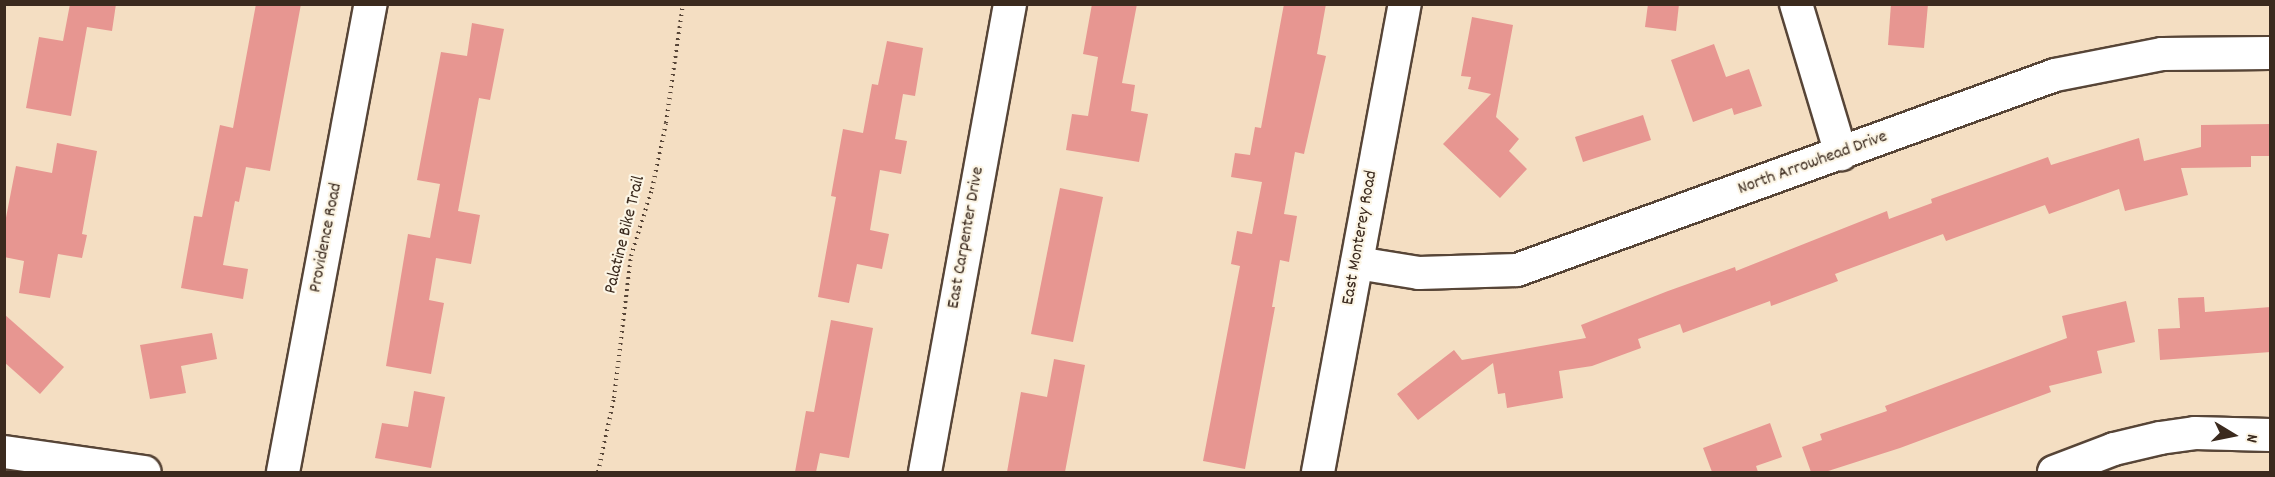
<!DOCTYPE html>
<style>
body{margin:0}
#map{position:relative;width:2275px;height:477px;overflow:hidden;background:#f4dec2;font-family:Dekko,sans-serif}
div>[style]{position:absolute}
.building>*{inset:0;background:#e79691}
.path>*{height:4px;margin-top:-2px;transform-origin:0;background:repeating-linear-gradient(90deg,#574537 0 1.5px,transparent 0 6px)}
.roads{filter:drop-shadow(2px 0 #574537) drop-shadow(-2px 0 #574537) drop-shadow(0 2px #574537) drop-shadow(0 -2px #574537)}
.minor>*{height:32px;margin:-16px;padding:0 16px;transform-origin:16px;border-radius:16px;background:#fff}
span{translate:-50% -50%;white-space:nowrap;text-align:center;line-height:1.15;-webkit-text-stroke:4.5px #fcf5e5;paint-order:stroke}
.street-label{font-size:18px;color:#3b2a1e}
.frame{position:absolute;inset:0;border:6px solid #3b2a1e;pointer-events:none}
.north{position:absolute;left:2203px;top:405px;width:60px;height:60px;-webkit-text-stroke:4px #fcf5e5;paint-order:stroke;rotate:100deg;font-size:16px;font-weight:700;line-height:24px;text-align:center;color:#3b2a1e}
.north::after{content:'';display:block;margin:auto;width:21px;height:27px;background:#3b2a1e;clip-path:polygon(50% 0,100% 100%,50% 72%,0 100%)}
</style>
<div id="map">
<div class="building">
<i style="clip-path:polygon(70px 4px,116px 4px,112px 31px,87px 27px,71px 116px,26px 108px,39px 37px,63px 41px)"></i>
<i style="clip-path:polygon(256px 4px,301px 4px,270px 171px,246px 167px,239px 202px,235px 201px,223px 265px,248px 269px,243px 299px,181px 288px,194px 216px,202px 217px,220px 125px,233px 128px)"></i>
<i style="clip-path:polygon(1092px 4px,1137px 4px,1122px 83px,1135px 85px,1131px 111px,1148px 114px,1139px 162px,1066px 150px,1072px 114px,1088px 116px,1098px 57px,1083px 54px)"></i>
<i style="clip-path:polygon(1284px 4px,1326px 4px,1317px 54px,1326px 56px,1304px 154px,1295px 152px,1284px 214px,1297px 216px,1289px 262px,1280px 260px,1272px 307px,1275px 307px,1245px 469px,1203px 461px,1240px 266px,1231px 264px,1237px 231px,1252px 234px,1262px 182px,1231px 177px,1235px 153px,1250px 155px,1255px 127px,1261px 128px)"></i>
<i style="clip-path:polygon(1648px 4px,1679px 4px,1676px 31px,1645px 27px)"></i>
<i style="clip-path:polygon(1891px 4px,1928px 4px,1924px 48px,1888px 45px)"></i>
<i style="clip-path:polygon(1472px 17px,1513px 25px,1496px 117px,1519px 139px,1509px 151px,1527px 169px,1500px 198px,1443px 144px,1491px 94px,1468px 89px,1471px 77px,1461px 76px)"></i>
<i style="clip-path:polygon(472px 23px,504px 29px,490px 100px,479px 98px,458px 211px,480px 215px,471px 264px,436px 258px,429px 300px,444px 303px,431px 374px,386px 366px,408px 234px,430px 238px,440px 184px,417px 180px,441px 52px,467px 56px)"></i>
<i style="clip-path:polygon(887px 41px,923px 48px,915px 96px,903px 94px,895px 139px,907px 141px,901px 174px,880px 170px,870px 230px,889px 234px,882px 269px,857px 264px,849px 303px,818px 297px,836px 197px,831px 196px,843px 129px,863px 133px,872px 84px,878px 85px)"></i>
<i style="clip-path:polygon(1714px 44px,1726px 77px,1749px 69px,1762px 106px,1734px 115px,1732px 108px,1693px 122px,1671px 60px)"></i>
<i style="clip-path:polygon(1643px 115px,1651px 140px,1583px 162px,1575px 137px)"></i>
<i style="clip-path:polygon(2271px 124px,2271px 156px,2251px 156px,2251px 167px,2181px 168px,2188px 195px,2125px 211px,2119px 189px,2049px 214px,2045px 205px,1946px 241px,1943px 234px,1835px 274px,1838px 281px,1771px 306px,1770px 301px,1683px 333px,1680px 324px,1638px 339px,1641px 348px,1592px 366px,1559px 371px,1563px 398px,1507px 408px,1505px 393px,1498px 394px,1493px 363px,1418px 420px,1397px 394px,1454px 350px,1462px 360px,1586px 338px,1581px 325px,1668px 291px,1735px 267px,1736px 271px,1887px 211px,1889px 219px,1932px 203px,1931px 199px,2048px 157px,2051px 165px,2139px 138px,2144px 161px,2201px 147px,2201px 125px)"></i>
<i style="clip-path:polygon(57px 143px,97px 151px,82px 234px,87px 235px,82px 258px,58px 254px,50px 298px,19px 293px,24px 261px,4px 257px,4px 228px,16px 166px,52px 173px)"></i>
<i style="clip-path:polygon(1060px 188px,1103px 197px,1073px 342px,1031px 334px)"></i>
<i style="clip-path:polygon(2204px 297px,2205px 312px,2271px 307px,2271px 352px,2160px 360px,2158px 329px,2180px 328px,2178px 298px)"></i>
<i style="clip-path:polygon(2126px 301px,2135px 342px,2097px 351px,2102px 373px,2049px 386px,2051px 392px,1900px 448px,1825px 472px,1811px 472px,1802px 447px,1822px 440px,1820px 434px,1887px 411px,1885px 406px,2067px 338px,2062px 316px)"></i>
<i style="clip-path:polygon(4px 314px,64px 367px,40px 394px,4px 362px)"></i>
<i style="clip-path:polygon(831px 320px,873px 328px,849px 458px,820px 453px,816px 472px,795px 472px,806px 411px,814px 412px)"></i>
<i style="clip-path:polygon(212px 333px,217px 359px,181px 366px,186px 393px,150px 399px,140px 345px)"></i>
<i style="clip-path:polygon(1054px 359px,1085px 365px,1065px 472px,1007px 472px,1021px 392px,1047px 397px)"></i>
<i style="clip-path:polygon(414px 391px,445px 397px,431px 468px,375px 458px,382px 423px,408px 427px)"></i>
<i style="clip-path:polygon(1770px 423px,1782px 457px,1756px 466px,1758px 472px,1712px 472px,1703px 448px)"></i>
</div>
<div class="path">
<i style="left:598px;top:472px;width:76px;rotate:-77.8deg"></i>
<i style="left:614px;top:398px;width:143px;rotate:-83.2deg"></i>
<i style="left:631px;top:256px;width:70px;rotate:-72.6deg"></i>
<i style="left:652px;top:189px;width:67px;rotate:-78deg"></i>
<i style="left:666px;top:123px;width:120px;rotate:-81.9deg"></i>
</div>
<div class="roads">
<div class="minor">
<i style="left:1796px;top:4px;width:157px;rotate:73.3deg"></i>
<i style="left:1357px;top:263px;width:63px;rotate:9.2deg"></i>
<i style="left:1419px;top:273px;width:98px;rotate:-1.8deg"></i>
<i style="left:1517px;top:270px;width:572px;rotate:-19.92deg"></i>
<i style="left:2055px;top:75px;width:109px;rotate:-11.1deg"></i>
<i style="left:2162px;top:54px;width:108px;rotate:-0.5deg"></i>
<i style="left:4px;top:452px;width:142px;rotate:8.1deg"></i>
<i style="left:283px;top:472px;width:476px;rotate:-79.4deg"></i>
<i style="left:925px;top:472px;width:476px;rotate:-79.7deg"></i>
<i style="left:1318px;top:472px;width:476px;rotate:-79.5deg"></i>
<i style="left:2054px;top:472px;width:64px;rotate:-21deg"></i>
<i style="left:2114px;top:449px;width:47px;rotate:-13.4deg"></i>
<i style="left:2160px;top:438px;width:35px;rotate:-8deg"></i>
<i style="left:2195px;top:433px;width:75px;rotate:1.5deg"></i>
</div>
</div>
<div class="street-label">
<span style="left:1813px;top:164px;rotate:-20deg">North Arrowhead Drive</span>
<span style="left:626px;top:235px;rotate:-76deg">Palatine Bike Trail</span>
<span style="left:327px;top:238px;rotate:-79deg">Providence Road</span>
<span style="left:967px;top:238px;rotate:-80deg">East Carpenter Drive</span>
<span style="left:1361px;top:238px;rotate:-80deg">East Monterey Road</span>
</div>
<div class="frame"></div>
<div class="north">N</div>
</div>
